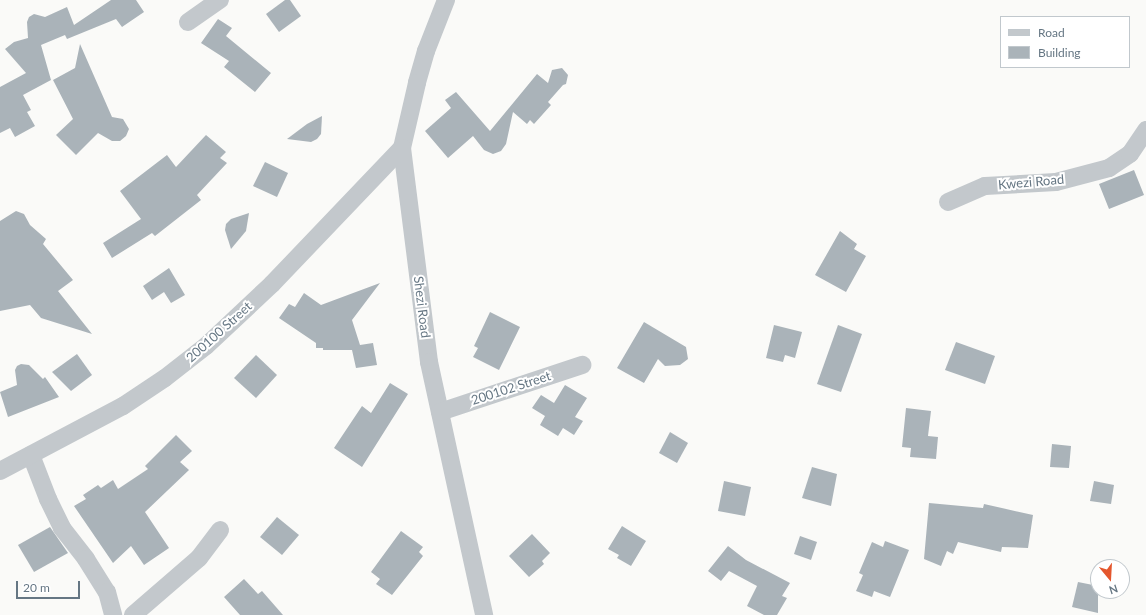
<!DOCTYPE html>
<style>
body{margin:0}
#map{position:relative;width:1146px;height:615px;overflow:hidden;background:#fafaf8;font-family:Lato,sans-serif}
div>[style]{position:absolute}
.building>*{inset:0;background:#aab3b9}
.minor>*{height:18px;margin:-9px;padding:0 9px;transform-origin:9px;border-radius:9px;background:#c3c8cc}
span{translate:-50% -50%;white-space:nowrap;text-align:center;line-height:1.15;-webkit-text-stroke:4px #fff;paint-order:stroke}
.street-label{font-size:13px;color:#657683}
.legend{position:absolute;left:1000px;top:16px;width:130px;height:52px;box-sizing:border-box;background:#fff;border:1px solid #c1c8cd;margin:0;padding:5px 7px;list-style:none;font-size:12px;color:#657683}
.legend li{display:flex;align-items:center;gap:8px;height:20px}
.legend b{width:20px;border:1px solid #c1c8cd}
.north{position:absolute;left:1090px;top:559px;width:40px;height:40px;box-sizing:border-box;background:#fff;border:1px solid #c1c8cd;border-radius:50%;rotate:162deg;font-size:11px;font-weight:700;line-height:16px;text-align:center;color:#657683}
.north::after{content:'';display:block;margin:auto;width:14px;height:18px;background:#e4572e;clip-path:polygon(50% 0,100% 100%,50% 72%,0 100%)}
.scale{position:absolute;left:16px;top:581px;width:64px;height:18px;box-sizing:border-box;border:2px solid #657683;border-top:0;padding-left:5px;font-size:12px;line-height:14px;white-space:nowrap;color:#657683;-webkit-text-stroke:3px #fff;paint-order:stroke}
</style>
<div id="map">
<div class="building">
<i style="clip-path:polygon(111px 0,136px 0,144px 12px,122px 27px,116px 19px,67px 39px,65px 35px,41px 45px,51px 80px,23px 95px,31px 110px,27px 112px,35px 126px,15px 137px,10px 128px,0 133px,0 87px,26px 73px,5px 49px,14px 42px,28px 38px,27px 22px,29px 17px,34px 14px,45px 17px,67px 7px,74px 25px)"></i>
<i style="clip-path:polygon(285px 0,290px 0,301px 16px,279px 32px,266px 14px)"></i>
<i style="clip-path:polygon(218px 19px,232px 28px,226px 36px,271px 73px,255px 92px,224px 67px,229px 61px,201px 43px)"></i>
<i style="clip-path:polygon(80px 44px,112px 117px,123px 119px,129px 129px,126px 136px,120px 141px,112px 141px,98px 133px,76px 155px,56px 135px,73px 119px,53px 80px,75px 68px)"></i>
<i style="clip-path:polygon(562px 68px,568px 75px,566px 84px,563px 85px,548px 102px,551px 105px,534px 124px,530px 120px,527px 124px,513px 112px,506px 144px,501px 151px,493px 154px,484px 150px,473px 136px,448px 158px,425px 131px,451px 108px,445px 100px,456px 92px,490px 131px,537px 74px,548px 83px,552px 70px)"></i>
<i style="clip-path:polygon(322px 116px,321px 134px,317px 139px,311px 142px,287px 139px,307px 124px)"></i>
<i style="clip-path:polygon(206px 135px,226px 152px,220px 158px,227px 163px,197px 195px,201px 200px,155px 236px,152px 233px,112px 258px,103px 243px,141px 219px,120px 191px,167px 155px,176px 167px)"></i>
<i style="clip-path:polygon(265px 162px,288px 173px,277px 197px,253px 186px)"></i>
<i style="clip-path:polygon(1134px 170px,1144px 195px,1109px 209px,1099px 184px)"></i>
<i style="clip-path:polygon(16px 211px,24px 214px,30px 225px,46px 239px,43px 244px,73px 280px,58px 291px,92px 334px,41px 318px,30px 305px,0 311px,0 221px)"></i>
<i style="clip-path:polygon(249px 213px,246px 231px,231px 249px,225px 230px,226px 224px,231px 219px)"></i>
<i style="clip-path:polygon(840px 231px,857px 244px,854px 249px,866px 256px,846px 292px,815px 275px)"></i>
<i style="clip-path:polygon(169px 268px,185px 295px,171px 303px,164px 292px,152px 300px,143px 286px)"></i>
<i style="clip-path:polygon(380px 283px,352px 320px,360px 345px,373px 343px,377px 365px,356px 368px,352px 350px,323px 350px,323px 348px,316px 348px,316px 343px,279px 318px,289px 304px,295px 307px,304px 293px,321px 305px)"></i>
<i style="clip-path:polygon(490px 312px,520px 327px,499px 370px,473px 357px,478px 348px,474px 346px)"></i>
<i style="clip-path:polygon(644px 322px,686px 347px,688px 359px,680px 365px,665px 366px,658px 359px,644px 383px,617px 368px)"></i>
<i style="clip-path:polygon(774px 325px,802px 332px,795px 358px,785px 355px,783px 362px,766px 358px)"></i>
<i style="clip-path:polygon(838px 325px,862px 334px,841px 392px,817px 384px)"></i>
<i style="clip-path:polygon(956px 342px,995px 356px,985px 384px,945px 370px)"></i>
<i style="clip-path:polygon(77px 354px,92px 375px,71px 391px,52px 372px)"></i>
<i style="clip-path:polygon(256px 355px,277px 375px,256px 398px,234px 378px)"></i>
<i style="clip-path:polygon(21px 364px,29px 365px,43px 379px,45px 377px,59px 397px,8px 417px,0 392px,17px 385px,15px 370px,17px 366px)"></i>
<i style="clip-path:polygon(390px 383px,408px 394px,362px 467px,334px 448px,362px 406px,371px 413px)"></i>
<i style="clip-path:polygon(565px 385px,587px 398px,575px 417px,583px 421px,574px 435px,563px 428px,558px 436px,540px 425px,545px 416px,532px 408px,541px 395px,554px 403px)"></i>
<i style="clip-path:polygon(906px 408px,931px 411px,928px 436px,938px 437px,936px 459px,910px 457px,911px 448px,902px 447px)"></i>
<i style="clip-path:polygon(670px 432px,688px 443px,677px 463px,659px 453px)"></i>
<i style="clip-path:polygon(176px 435px,192px 451px,180px 462px,189px 470px,145px 512px,169px 548px,144px 565px,131px 546px,113px 563px,74px 506px,86px 499px,83px 495px,98px 485px,101px 488px,113px 480px,118px 489px,148px 469px,145px 466px)"></i>
<i style="clip-path:polygon(1052px 444px,1071px 446px,1069px 468px,1050px 467px)"></i>
<i style="clip-path:polygon(812px 467px,837px 474px,831px 506px,802px 498px)"></i>
<i style="clip-path:polygon(724px 481px,751px 487px,745px 516px,718px 511px)"></i>
<i style="clip-path:polygon(1094px 481px,1114px 485px,1111px 504px,1090px 501px)"></i>
<i style="clip-path:polygon(929px 503px,983px 508px,984px 504px,1033px 515px,1028px 548px,1002px 547px,1001px 552px,958px 542px,953px 554px,947px 551px,941px 566px,924px 559px)"></i>
<i style="clip-path:polygon(277px 517px,299px 535px,282px 555px,260px 537px)"></i>
<i style="clip-path:polygon(622px 526px,646px 541px,631px 566px,617px 558px,619px 555px,608px 549px)"></i>
<i style="clip-path:polygon(50px 527px,68px 553px,34px 572px,18px 545px)"></i>
<i style="clip-path:polygon(401px 531px,423px 547px,419px 552px,423px 556px,392px 595px,376px 584px,380px 579px,371px 572px)"></i>
<i style="clip-path:polygon(532px 534px,550px 553px,542px 561px,544px 564px,529px 577px,509px 556px)"></i>
<i style="clip-path:polygon(800px 536px,817px 542px,811px 560px,794px 554px)"></i>
<i style="clip-path:polygon(885px 541px,909px 550px,890px 597px,874px 591px,872px 597px,856px 591px,863px 575px,859px 573px,872px 542px,883px 547px)"></i>
<i style="clip-path:polygon(728px 546px,746px 560px,790px 583px,782px 596px,787px 598px,777px 615px,764px 615px,747px 606px,757px 586px,729px 571px,721px 581px,708px 571px)"></i>
<i style="clip-path:polygon(244px 579px,258px 594px,262px 591px,283px 615px,240px 615px,224px 597px)"></i>
<i style="clip-path:polygon(1078px 582px,1098px 586px,1098px 613px,1072px 607px)"></i>
</div>
<div class="minor">
<i style="left:446px;top:0;width:55px;rotate:111.4deg"></i>
<i style="left:426px;top:51px;width:33px;rotate:106deg"></i>
<i style="left:417px;top:83px;width:67px;rotate:103deg"></i>
<i style="left:402px;top:148px;width:216px;rotate:82.8deg"></i>
<i style="left:429px;top:362px;width:259px;rotate:77.7deg"></i>
<i style="left:188px;top:22px;width:39px;rotate:-35deg"></i>
<i style="left:948px;top:202px;width:40px;rotate:-23.4deg"></i>
<i style="left:985px;top:186px;width:71px;rotate:-3.2deg"></i>
<i style="left:1056px;top:182px;width:55px;rotate:-14.8deg"></i>
<i style="left:1109px;top:168px;width:25px;rotate:-34deg"></i>
<i style="left:1130px;top:154px;width:29px;rotate:-56deg"></i>
<i style="left:440px;top:412px;width:150px;rotate:-18.3deg"></i>
<i style="left:31px;top:455px;width:47px;rotate:68.9deg"></i>
<i style="left:48px;top:499px;width:32px;rotate:64deg"></i>
<i style="left:62px;top:528px;width:39px;rotate:52deg"></i>
<i style="left:86px;top:559px;width:39px;rotate:58deg"></i>
<i style="left:107px;top:592px;width:24px;rotate:75deg"></i>
<i style="left:0;top:471px;width:139px;rotate:-27.9deg"></i>
<i style="left:123px;top:406px;width:50px;rotate:-33.7deg"></i>
<i style="left:165px;top:378px;width:52px;rotate:-38deg"></i>
<i style="left:206px;top:346px;width:91px;rotate:-43.2deg"></i>
<i style="left:272px;top:284px;width:188px;rotate:-46.3deg"></i>
<i style="left:133px;top:615px;width:87px;rotate:-40.8deg"></i>
<i style="left:199px;top:558px;width:35px;rotate:-53deg"></i>
</div>
<div class="street-label">
<span style="left:1031px;top:182px;rotate:-5deg">Kwezi Road</span>
<span style="left:422px;top:307px;rotate:83deg">Shezi Road</span>
<span style="left:219px;top:332px;rotate:-42deg">200100 Street</span>
<span style="left:511px;top:388px;rotate:-18deg">200102 Street</span>
</div>
<ul class="legend">
<li><b style="height:5px;background:#c3c8cc"></b>Road</li>
<li><b style="height:11px;background:#aab3b9"></b>Building</li>
</ul>
<div class="north">N</div>
<div class="scale">20 m</div>
</div>
